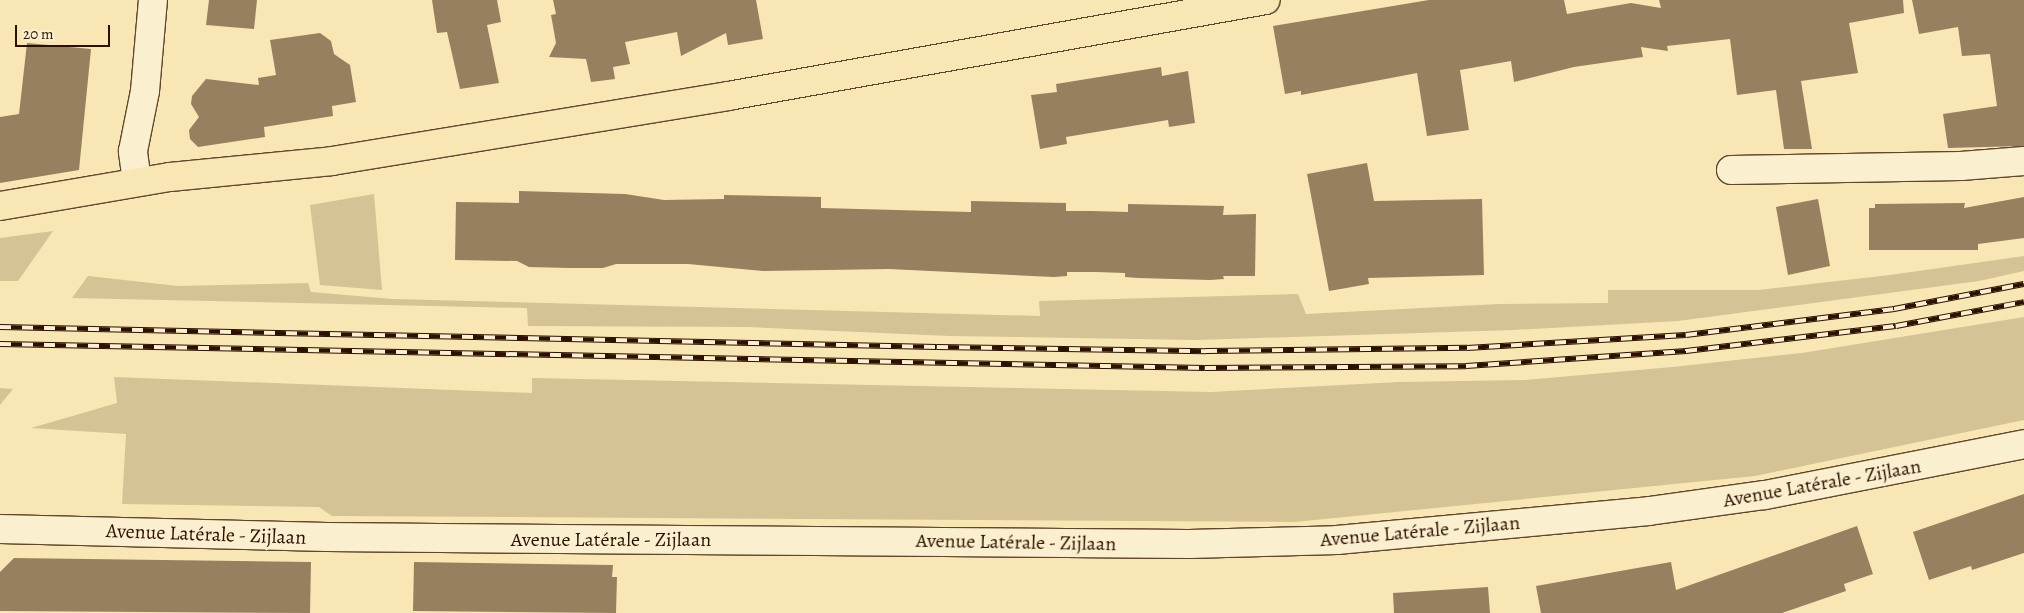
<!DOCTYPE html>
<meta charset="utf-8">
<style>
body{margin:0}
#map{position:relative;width:2024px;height:613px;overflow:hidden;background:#f8e7b4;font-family:Alegreya,serif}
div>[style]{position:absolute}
.green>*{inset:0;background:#d5c396}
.building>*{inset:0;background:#96805f}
.roads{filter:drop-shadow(1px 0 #5f462e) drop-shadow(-1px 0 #5f462e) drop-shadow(0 1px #5f462e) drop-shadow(0 -1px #5f462e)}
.minor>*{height:28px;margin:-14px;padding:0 14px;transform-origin:14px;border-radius:14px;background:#faefce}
.major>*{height:28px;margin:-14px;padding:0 14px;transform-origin:14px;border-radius:14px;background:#f8e7b4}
.rail>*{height:5.5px;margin-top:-2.75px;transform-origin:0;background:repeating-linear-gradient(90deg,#faefce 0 11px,#2c1102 0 22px);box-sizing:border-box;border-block:1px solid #2c1102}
span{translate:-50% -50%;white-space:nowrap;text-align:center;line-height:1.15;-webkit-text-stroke:5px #faefce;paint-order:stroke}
.street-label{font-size:20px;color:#2c1102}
.scale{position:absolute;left:15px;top:25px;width:95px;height:22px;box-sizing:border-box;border:2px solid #2c1102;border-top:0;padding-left:6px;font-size:15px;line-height:18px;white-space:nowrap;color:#2c1102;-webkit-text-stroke:4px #faefce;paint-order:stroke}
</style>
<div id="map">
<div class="green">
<i style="clip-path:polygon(374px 194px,382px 290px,320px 285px,310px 205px)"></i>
<i style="clip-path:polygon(53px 231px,18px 281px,0 281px,0 238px)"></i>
<i style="clip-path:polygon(2024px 256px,2024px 271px,1979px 281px,1678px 321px,1513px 330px,1196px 340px,949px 336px,748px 327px,528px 326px,527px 308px,72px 298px,88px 276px,178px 286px,308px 283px,311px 292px,393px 299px,1040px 316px,1039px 301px,1298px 294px,1306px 314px,1499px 304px,1608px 303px,1608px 290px,1759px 290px,1890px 275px)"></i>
<i style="clip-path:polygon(2024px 317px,2024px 420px,1755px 476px,1295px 522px,332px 516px,319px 507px,122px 504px,126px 434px,31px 428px,117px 403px,114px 377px,532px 393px,532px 378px,1211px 392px,1399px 382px,1525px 380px,1672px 367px,1802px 353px)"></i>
<i style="clip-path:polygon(0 388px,13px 389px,0 405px)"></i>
</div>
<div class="building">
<i style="clip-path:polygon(209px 0,257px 0,254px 29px,206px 25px)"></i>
<i style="clip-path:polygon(432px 0,497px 0,501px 22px,487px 25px,499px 83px,460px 89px,447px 32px,437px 33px)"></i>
<i style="clip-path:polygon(553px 0,756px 0,763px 39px,728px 45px,726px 33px,681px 56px,677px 32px,625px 42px,630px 64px,613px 67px,615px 79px,591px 82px,586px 59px,549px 57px,556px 43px,551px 15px,556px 14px)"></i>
<i style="clip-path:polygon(1429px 0,1564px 0,1567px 14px,1631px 3px,1661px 8px,1659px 0,1903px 0,1904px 13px,1849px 23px,1858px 73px,1801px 81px,1812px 149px,1784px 149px,1776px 90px,1737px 95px,1730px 39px,1667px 46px,1668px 51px,1641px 47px,1643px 57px,1574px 67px,1514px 82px,1511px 61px,1460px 70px,1469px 130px,1427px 136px,1417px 73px,1301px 95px,1301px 91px,1285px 94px,1273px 26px)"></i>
<i style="clip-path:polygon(1912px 0,2024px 0,2024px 146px,1948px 148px,1943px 114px,1997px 106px,1990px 54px,1962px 56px,1958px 27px,1919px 34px)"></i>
<i style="clip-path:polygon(320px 33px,331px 41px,334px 54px,350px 65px,356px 102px,332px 106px,333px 116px,264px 127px,265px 137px,198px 147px,190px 139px,189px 130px,199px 117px,191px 104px,192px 96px,206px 79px,259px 85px,258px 78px,276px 75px,270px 40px)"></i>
<i style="clip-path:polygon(27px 43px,91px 49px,79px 170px,0 183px,0 117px,19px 114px)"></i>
<i style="clip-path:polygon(1161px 67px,1162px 76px,1188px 71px,1195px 123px,1169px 127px,1168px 120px,1066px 137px,1067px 144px,1040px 149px,1031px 95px,1057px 92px,1056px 84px)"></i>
<i style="clip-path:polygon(1367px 163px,1374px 201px,1482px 199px,1484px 275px,1368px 278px,1369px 284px,1329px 291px,1307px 174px)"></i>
<i style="clip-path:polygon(519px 191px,625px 194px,664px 200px,724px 199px,724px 195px,821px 197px,821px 208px,971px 212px,971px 201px,1066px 203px,1066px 211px,1091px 211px,1128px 212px,1128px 204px,1224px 206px,1223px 215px,1256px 214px,1255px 276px,1223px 276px,1224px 279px,1210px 280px,1138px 278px,1125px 277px,1125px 273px,1096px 272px,1067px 272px,1067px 276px,1054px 277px,889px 269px,763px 271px,688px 264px,616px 264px,603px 268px,569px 268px,529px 267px,517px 261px,455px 260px,456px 202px,519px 203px)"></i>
<i style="clip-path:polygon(2024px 197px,2024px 238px,1978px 244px,1978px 250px,1869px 250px,1869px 208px,1875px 208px,1875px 204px,1965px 203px,1964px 208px)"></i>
<i style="clip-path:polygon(1818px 199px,1830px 266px,1788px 275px,1776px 207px)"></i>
<i style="clip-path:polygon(2024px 494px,2024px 553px,1972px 570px,1971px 566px,1929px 580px,1913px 532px)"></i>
<i style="clip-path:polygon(1857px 526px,1873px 574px,1844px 584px,1846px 591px,1782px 613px,1541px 613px,1536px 586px,1671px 562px,1676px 590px)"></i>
<i style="clip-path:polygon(14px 558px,311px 562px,310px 613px,0 611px,0 572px)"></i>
<i style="clip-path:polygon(414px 562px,613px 565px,612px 577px,617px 577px,616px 613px,413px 611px)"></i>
<i style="clip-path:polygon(1488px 587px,1490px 613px,1394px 613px,1393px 593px)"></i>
</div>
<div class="roads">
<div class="minor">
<i style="left:1731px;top:170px;width:230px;rotate:-1deg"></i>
<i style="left:1961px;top:166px;width:63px;rotate:-4.5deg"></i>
<i style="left:137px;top:181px;width:30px;rotate:-98deg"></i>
<i style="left:133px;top:151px;width:61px;rotate:-78.7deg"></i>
<i style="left:145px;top:91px;width:91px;rotate:-85deg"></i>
<i style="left:0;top:529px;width:327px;rotate:1.4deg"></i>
<i style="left:327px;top:537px;width:862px;rotate:0.47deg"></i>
<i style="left:1189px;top:544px;width:148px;rotate:-1.5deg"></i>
<i style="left:1337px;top:540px;width:313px;rotate:-5.3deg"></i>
<i style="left:1649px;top:511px;width:117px;rotate:-7.9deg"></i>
<i style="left:1765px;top:495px;width:264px;rotate:-11.1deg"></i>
</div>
<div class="major">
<i style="left:0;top:206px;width:172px;rotate:-9.7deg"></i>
<i style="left:170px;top:177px;width:163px;rotate:-5.6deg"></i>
<i style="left:332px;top:161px;width:401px;rotate:-9.3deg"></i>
<i style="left:728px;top:96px;width:546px;rotate:-10.12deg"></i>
</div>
</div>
<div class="rail">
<i style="left:0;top:327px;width:937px;rotate:1.22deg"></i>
<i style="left:937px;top:347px;width:269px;rotate:0.9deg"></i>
<i style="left:1206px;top:351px;width:261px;rotate:-0.7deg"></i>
<i style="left:1467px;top:348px;width:219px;rotate:-3.4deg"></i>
<i style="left:1686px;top:335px;width:210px;rotate:-7.1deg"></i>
<i style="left:1894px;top:309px;width:132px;rotate:-10.9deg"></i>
<i style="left:0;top:344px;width:1205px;rotate:1.14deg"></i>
<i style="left:1205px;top:368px;width:261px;rotate:-0.4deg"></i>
<i style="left:1466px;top:366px;width:221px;rotate:-3.9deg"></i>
<i style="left:1686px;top:351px;width:211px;rotate:-6.8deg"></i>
<i style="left:1896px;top:326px;width:130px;rotate:-10.6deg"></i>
</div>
<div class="street-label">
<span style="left:1822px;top:483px;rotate:-10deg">Avenue Latérale - Zijlaan</span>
<span style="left:1420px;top:531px;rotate:-5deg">Avenue Latérale - Zijlaan</span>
<span style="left:206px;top:534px;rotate:2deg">Avenue Latérale - Zijlaan</span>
<span style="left:611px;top:539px">Avenue Latérale - Zijlaan</span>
<span style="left:1016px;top:542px;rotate:1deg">Avenue Latérale - Zijlaan</span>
</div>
<div class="scale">20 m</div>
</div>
